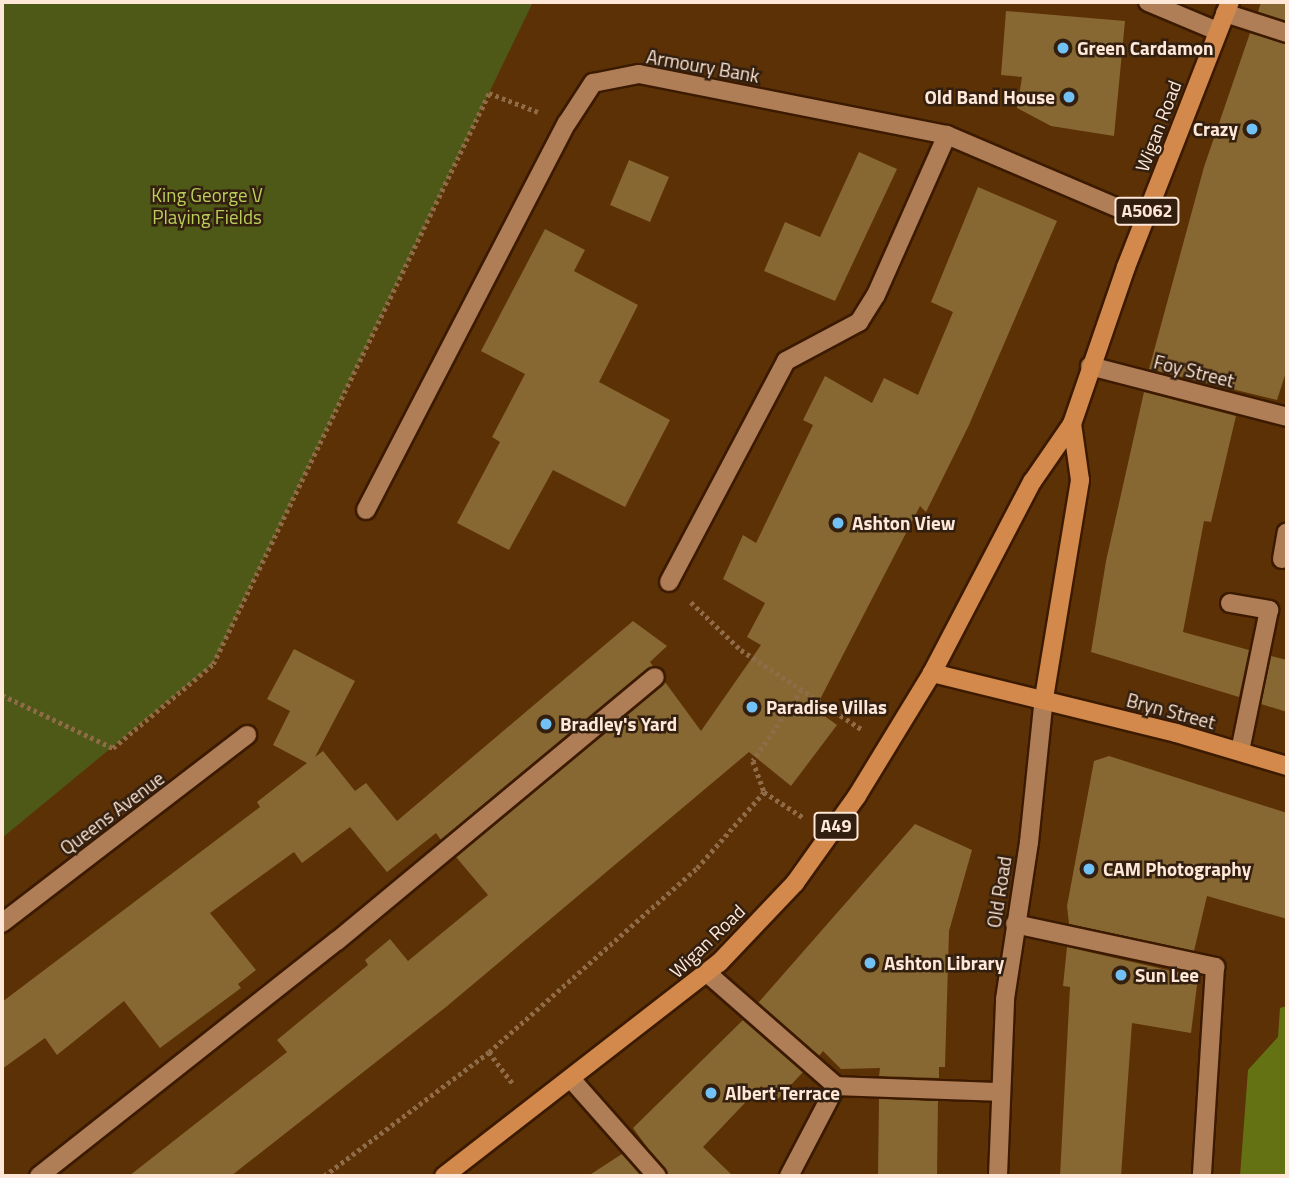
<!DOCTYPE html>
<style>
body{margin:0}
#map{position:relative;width:1289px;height:1178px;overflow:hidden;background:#5c3105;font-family:"Titillium Web",sans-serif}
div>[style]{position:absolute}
.green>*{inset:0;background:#4e5917}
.forest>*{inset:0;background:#647213}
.building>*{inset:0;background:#876732}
.path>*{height:4.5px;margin-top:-2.25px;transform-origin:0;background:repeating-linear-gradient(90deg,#906b48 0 3.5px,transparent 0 7px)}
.roads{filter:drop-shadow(2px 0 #3b1a00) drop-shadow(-2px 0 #3b1a00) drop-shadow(0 2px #3b1a00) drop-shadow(0 -2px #3b1a00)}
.service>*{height:18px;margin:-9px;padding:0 9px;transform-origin:9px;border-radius:9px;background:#af7d56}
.minor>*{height:18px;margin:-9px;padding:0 9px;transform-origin:9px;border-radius:9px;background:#af7d56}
.tertiary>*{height:18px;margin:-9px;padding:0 9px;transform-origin:9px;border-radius:9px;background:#af7d56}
.primary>*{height:18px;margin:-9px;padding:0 9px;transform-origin:9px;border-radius:9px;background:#d2894b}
.dots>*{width:19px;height:19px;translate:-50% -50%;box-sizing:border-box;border:4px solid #331f0f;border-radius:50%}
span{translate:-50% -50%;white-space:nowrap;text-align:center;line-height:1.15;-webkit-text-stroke:5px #331f0f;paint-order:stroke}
.shield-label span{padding:2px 5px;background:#331f0f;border:2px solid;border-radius:5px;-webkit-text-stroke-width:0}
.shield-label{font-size:18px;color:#ffe8d8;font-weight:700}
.poi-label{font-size:19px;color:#ffe8d8;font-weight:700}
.left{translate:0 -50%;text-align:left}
.right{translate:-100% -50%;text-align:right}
.street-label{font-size:19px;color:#ffe8d8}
.park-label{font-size:19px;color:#bacf5a}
.frame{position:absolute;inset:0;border:4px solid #ffe8d8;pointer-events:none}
</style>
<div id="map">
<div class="green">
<i style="clip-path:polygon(2px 2px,533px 2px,213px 664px,2px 838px)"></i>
</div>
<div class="forest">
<i style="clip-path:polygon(1287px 1006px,1287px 1176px,1240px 1176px,1248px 1070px,1278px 1037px,1280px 1008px)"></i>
</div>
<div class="building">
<i style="clip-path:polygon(1261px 2px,1287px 2px,1287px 21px,1258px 12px)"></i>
<i style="clip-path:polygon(1006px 11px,1125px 21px,1114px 136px,1051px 126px,1017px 108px,1022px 77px,1001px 75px)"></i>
<i style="clip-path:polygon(1250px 33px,1287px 44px,1287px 369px,1277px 400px,1149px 369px,1204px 167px)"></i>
<i style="clip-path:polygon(859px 152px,897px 169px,835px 301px,764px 271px,785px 222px,820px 237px)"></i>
<i style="clip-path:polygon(629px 160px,669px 177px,650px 222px,610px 205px)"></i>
<i style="clip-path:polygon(978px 187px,1057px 221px,969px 425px,926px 512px,920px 506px,815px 709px,837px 725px,791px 786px,749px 752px,446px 1007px,231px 1176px,129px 1176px,287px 1052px,277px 1040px,368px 965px,365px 960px,390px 939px,408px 961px,488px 895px,456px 857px,665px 682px,701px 731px,761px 645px,747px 637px,765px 603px,723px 579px,743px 535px,756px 543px,813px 425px,803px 420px,825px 376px,872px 403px,884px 378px,918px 395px,953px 312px,931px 302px)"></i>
<i style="clip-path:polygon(545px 229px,585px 250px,574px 271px,638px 305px,599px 382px,670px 420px,625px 507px,553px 470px,509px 550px,457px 523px,500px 442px,492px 437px,525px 374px,481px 351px)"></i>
<i style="clip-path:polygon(1144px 392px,1236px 416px,1211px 522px,1204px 521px,1183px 632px,1249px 650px,1239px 697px,1091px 652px,1106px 561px)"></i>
<i style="clip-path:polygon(633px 621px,667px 646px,650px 662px,653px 666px,441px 840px,436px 833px,387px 872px,350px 827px,302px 863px,294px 852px,210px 913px,256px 970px,238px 984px,241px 988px,160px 1048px,124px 1001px,57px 1055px,45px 1038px,2px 1069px,2px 1002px,260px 807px,257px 802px,307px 763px,273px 745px,290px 711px,267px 699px,294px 649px,355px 681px,315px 757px,323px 751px,355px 791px,366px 783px,397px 821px)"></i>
<i style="clip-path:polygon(1271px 656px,1287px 660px,1287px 712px,1261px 704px)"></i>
<i style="clip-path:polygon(1109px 756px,1287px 813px,1287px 919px,1207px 896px,1194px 951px,1069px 924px,1067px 906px,1094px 761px)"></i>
<i style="clip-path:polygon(915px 824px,972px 850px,949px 931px,945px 1067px,939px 1067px,939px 1078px,879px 1076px,880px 1068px,841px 1069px,823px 1051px,819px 1056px,758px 1003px)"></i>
<i style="clip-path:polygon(1067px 947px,1198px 977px,1191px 1033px,1132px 1023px,1121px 1176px,1060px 1176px,1070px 987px,1063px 986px)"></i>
<i style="clip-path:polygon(743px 1020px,803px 1072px,777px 1100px,761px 1086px,703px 1147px,733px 1176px,668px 1176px,633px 1128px)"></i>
<i style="clip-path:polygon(879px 1099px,938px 1101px,937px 1176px,878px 1176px)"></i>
<i style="clip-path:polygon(622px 1154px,642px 1176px,588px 1176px)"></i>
</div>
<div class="path">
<i style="left:691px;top:602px;width:69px;rotate:43.8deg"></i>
<i style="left:741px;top:650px;width:146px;rotate:33.3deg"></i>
<i style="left:802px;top:690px;width:86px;rotate:124.6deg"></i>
<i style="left:753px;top:761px;width:33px;rotate:70deg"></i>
<i style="left:764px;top:792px;width:48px;rotate:33deg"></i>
<i style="left:2px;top:695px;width:123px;rotate:25.5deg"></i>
<i style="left:113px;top:748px;width:131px;rotate:-40deg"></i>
<i style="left:213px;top:664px;width:634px;rotate:-64.2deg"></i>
<i style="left:489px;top:93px;width:53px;rotate:21.2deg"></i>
<i style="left:489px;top:1052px;width:278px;rotate:-41.5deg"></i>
<i style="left:697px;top:868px;width:101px;rotate:-48.6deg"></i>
<i style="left:324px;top:1176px;width:206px;rotate:-36.9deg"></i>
<i style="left:489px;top:1052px;width:40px;rotate:53deg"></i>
</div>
<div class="roads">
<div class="service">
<i style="left:1148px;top:2px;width:75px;rotate:22.8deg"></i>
<i style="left:669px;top:582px;width:250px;rotate:-62.1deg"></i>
<i style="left:786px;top:361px;width:83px;rotate:-28.1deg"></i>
<i style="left:859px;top:322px;width:32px;rotate:-58deg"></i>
<i style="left:876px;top:295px;width:175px;rotate:-66.1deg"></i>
<i style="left:1230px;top:603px;width:40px;rotate:10deg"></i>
<i style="left:1269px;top:610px;width:144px;rotate:101.6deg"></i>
<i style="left:1015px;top:924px;width:205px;rotate:12.1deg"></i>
<i style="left:1215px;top:967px;width:209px;rotate:93.6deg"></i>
<i style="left:707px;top:973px;width:171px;rotate:41.2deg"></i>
<i style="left:836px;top:1086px;width:165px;rotate:2.1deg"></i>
<i style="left:572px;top:1080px;width:128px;rotate:48.5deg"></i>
<i style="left:39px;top:1176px;width:380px;rotate:-38.3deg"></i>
<i style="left:337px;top:941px;width:413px;rotate:-39.7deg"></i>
<i style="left:789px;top:1176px;width:102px;rotate:-62.4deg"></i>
</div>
<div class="minor">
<i style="left:1225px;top:13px;width:65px;rotate:17.9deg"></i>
<i style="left:1090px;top:366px;width:203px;rotate:14.5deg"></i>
<i style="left:366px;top:510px;width:436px;rotate:-62.6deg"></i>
<i style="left:567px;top:123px;width:48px;rotate:-57deg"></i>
<i style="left:593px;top:83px;width:47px;rotate:-11.1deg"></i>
<i style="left:639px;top:74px;width:314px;rotate:11.2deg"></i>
<i style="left:947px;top:135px;width:214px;rotate:23.1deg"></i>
<i style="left:1282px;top:559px;width:27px;rotate:-80deg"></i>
<i style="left:2px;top:923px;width:309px;rotate:-37.5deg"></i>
</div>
<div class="tertiary">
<i style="left:998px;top:1176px;width:177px;rotate:-87.7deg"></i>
<i style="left:1005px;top:999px;width:159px;rotate:-81.3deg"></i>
<i style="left:1029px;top:842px;width:145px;rotate:-84.1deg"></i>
</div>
<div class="primary">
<i style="left:932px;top:673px;width:251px;rotate:13.8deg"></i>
<i style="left:1176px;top:733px;width:116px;rotate:16.6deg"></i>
<i style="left:1044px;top:698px;width:221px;rotate:-80.6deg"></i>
<i style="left:1080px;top:480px;width:57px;rotate:-98.1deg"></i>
<i style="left:444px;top:1176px;width:348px;rotate:-37.8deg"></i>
<i style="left:719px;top:963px;width:110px;rotate:-46.5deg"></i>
<i style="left:795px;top:883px;width:107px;rotate:-54.5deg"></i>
<i style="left:857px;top:796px;width:144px;rotate:-58.6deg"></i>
<i style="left:932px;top:673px;width:216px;rotate:-62.4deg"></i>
<i style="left:1032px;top:482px;width:70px;rotate:-55.4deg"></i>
<i style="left:1072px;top:424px;width:166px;rotate:-71deg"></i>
<i style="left:1126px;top:267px;width:285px;rotate:-68.6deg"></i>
</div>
</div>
<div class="dots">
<i style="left:1063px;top:48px;background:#71c1f5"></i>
<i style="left:1069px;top:97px;background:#71c1f5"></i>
<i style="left:1252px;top:129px;background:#71c1f5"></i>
<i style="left:838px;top:523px;background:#71c1f5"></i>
<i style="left:752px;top:707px;background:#71c1f5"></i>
<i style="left:546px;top:724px;background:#71c1f5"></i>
<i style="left:1089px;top:869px;background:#71c1f5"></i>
<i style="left:870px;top:963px;background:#71c1f5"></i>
<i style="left:1121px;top:975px;background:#71c1f5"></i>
<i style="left:711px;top:1093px;background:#71c1f5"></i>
</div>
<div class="shield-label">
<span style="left:1147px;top:211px">A5062</span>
<span style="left:836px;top:826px">A49</span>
</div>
<div class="poi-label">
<span class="left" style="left:1077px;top:48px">Green Cardamon</span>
<span class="right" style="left:1055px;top:97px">Old Band House</span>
<span class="right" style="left:1238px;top:129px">Crazy</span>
<span class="left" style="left:852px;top:523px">Ashton View</span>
<span class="left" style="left:766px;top:707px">Paradise Villas</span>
<span class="left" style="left:560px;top:724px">Bradley's Yard</span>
<span class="left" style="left:1103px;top:869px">CAM Photography</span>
<span class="left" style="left:884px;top:963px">Ashton Library</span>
<span class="left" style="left:1135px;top:975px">Sun Lee</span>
<span class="left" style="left:725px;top:1093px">Albert Terrace</span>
</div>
<div class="street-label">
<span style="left:703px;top:66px;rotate:10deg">Armoury Bank</span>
<span style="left:1158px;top:126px;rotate:-69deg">Wigan Road</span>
<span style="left:1194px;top:371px;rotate:14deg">Foy Street</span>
<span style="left:1171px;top:711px;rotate:15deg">Bryn Street</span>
<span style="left:112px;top:813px;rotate:-37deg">Queens Avenue</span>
<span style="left:999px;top:892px;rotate:-81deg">Old Road</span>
<span style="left:707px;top:941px;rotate:-44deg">Wigan Road</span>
</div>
<div class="park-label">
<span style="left:207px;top:206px">King George V<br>Playing Fields</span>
</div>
<div class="frame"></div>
</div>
